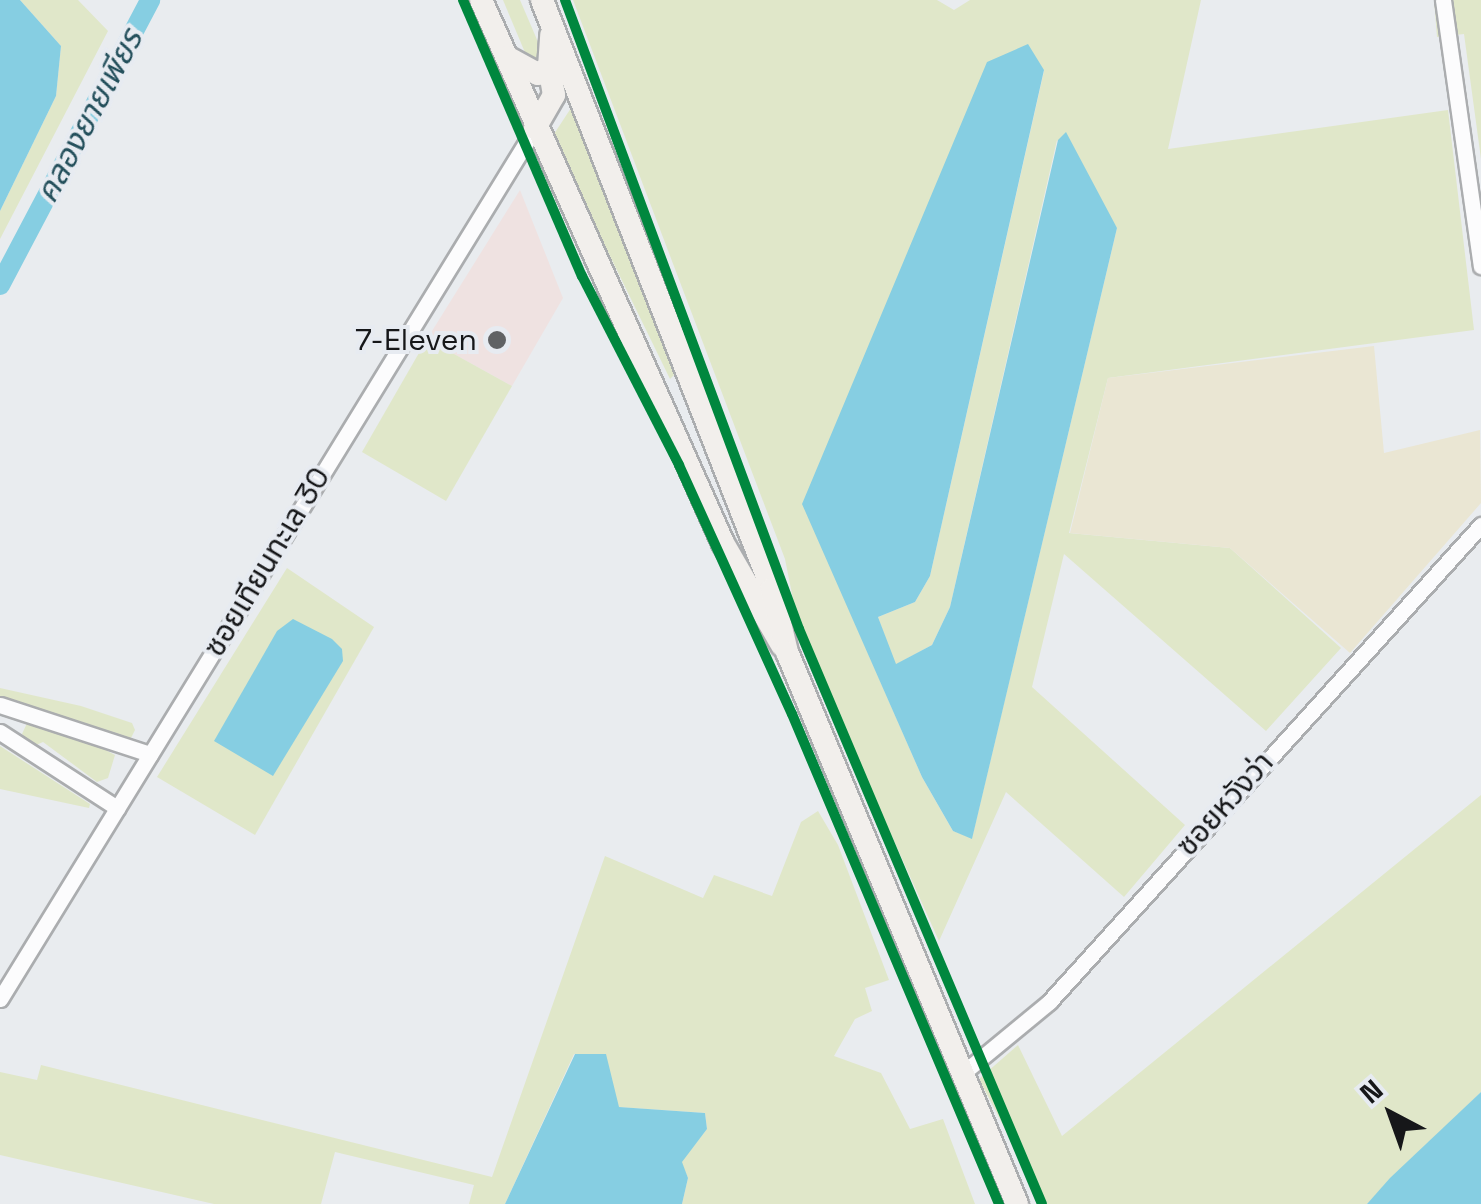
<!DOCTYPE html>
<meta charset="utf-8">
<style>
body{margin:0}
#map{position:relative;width:1481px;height:1204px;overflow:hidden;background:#e9ecef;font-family:"Space Grotesk","Noto Sans Thai",sans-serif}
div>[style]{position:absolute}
.commercial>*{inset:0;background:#efe2e1}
.green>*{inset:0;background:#e0e7c9}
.sand>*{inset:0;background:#eae6d3}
.water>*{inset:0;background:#86cee2}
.canal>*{height:20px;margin:-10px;padding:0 10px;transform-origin:10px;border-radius:10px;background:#86cee2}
.roads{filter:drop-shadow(2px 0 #abadaf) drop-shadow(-2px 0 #abadaf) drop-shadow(0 2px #abadaf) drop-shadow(0 -2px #abadaf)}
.minor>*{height:15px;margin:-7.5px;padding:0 7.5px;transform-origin:7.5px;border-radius:7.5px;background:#fcfcfd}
.secondary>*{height:22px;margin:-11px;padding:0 11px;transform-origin:11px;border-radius:11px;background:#f2efec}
.cycleway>*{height:10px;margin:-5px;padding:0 5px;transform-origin:5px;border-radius:5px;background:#00873e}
.dots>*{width:28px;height:28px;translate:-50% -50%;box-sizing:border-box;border:5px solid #e7ebf1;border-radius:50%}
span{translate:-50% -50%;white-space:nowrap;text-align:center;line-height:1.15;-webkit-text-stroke:8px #e7ebf1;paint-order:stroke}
.poi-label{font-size:30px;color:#161719}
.right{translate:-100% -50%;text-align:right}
.street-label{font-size:30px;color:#161719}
.water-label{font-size:32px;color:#234f5b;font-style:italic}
.north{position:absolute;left:1341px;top:1064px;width:100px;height:100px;-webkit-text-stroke:8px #e7ebf1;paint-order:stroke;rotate:319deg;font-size:28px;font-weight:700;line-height:40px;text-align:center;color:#161719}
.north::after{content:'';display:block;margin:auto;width:35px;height:45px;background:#161719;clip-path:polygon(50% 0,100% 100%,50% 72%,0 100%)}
</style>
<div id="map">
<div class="commercial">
<i style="clip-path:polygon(520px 190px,563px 298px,512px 386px,427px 339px)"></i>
</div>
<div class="green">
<i style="clip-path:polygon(20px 0,78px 0,108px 31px,0 239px,0 211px,56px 96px,61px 46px)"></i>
<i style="clip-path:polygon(503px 0,520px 0,544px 56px,539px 61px,529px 62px)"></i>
<i style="clip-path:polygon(evenodd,573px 0,937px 0,954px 10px,970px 0,1201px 0,1168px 149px,1448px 110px,1474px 330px,1108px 378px,1069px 533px,1230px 548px,1341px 648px,1266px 731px,1064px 554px,1032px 687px,1185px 825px,1124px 897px,1006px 792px,939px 941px,799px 629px,785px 559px,573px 0,1028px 45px,1044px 71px,930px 576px,915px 602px,878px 617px,895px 665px,932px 645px,950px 607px,1057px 140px,1117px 228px,972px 838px,953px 831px,922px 777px,803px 504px,1028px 45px)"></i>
<i style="clip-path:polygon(1434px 0,1481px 0,1481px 159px,1464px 34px,1437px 37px)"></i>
<i style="clip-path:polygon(573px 105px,674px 375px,670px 379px,552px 137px)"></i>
<i style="clip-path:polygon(427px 339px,512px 386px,446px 501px,362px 452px)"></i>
<i style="clip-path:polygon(287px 568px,374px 627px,255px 835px,157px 777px)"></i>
<i style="clip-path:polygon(0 688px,81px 706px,132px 723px,135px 730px,131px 738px,0 696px)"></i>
<i style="clip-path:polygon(28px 721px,71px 732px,115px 755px,108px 778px,97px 782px,43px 742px,34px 746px,22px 734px)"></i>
<i style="clip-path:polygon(0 746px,90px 804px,89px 808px,0 789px)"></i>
<i style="clip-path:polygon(1481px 795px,1481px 1092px,1367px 1204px,1044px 1204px,979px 1079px,1018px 1045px,1062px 1136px)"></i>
<i style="clip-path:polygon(818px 811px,838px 845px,889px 980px,865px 988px,872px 1011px,855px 1019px,834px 1056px,881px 1073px,910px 1129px,943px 1119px,975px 1204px,682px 1204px,688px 1178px,681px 1162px,707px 1129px,705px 1113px,618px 1107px,605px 1054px,574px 1054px,505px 1204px,469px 1204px,474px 1185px,335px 1152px,321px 1204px,214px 1204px,0 1155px,0 1072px,37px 1080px,41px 1065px,492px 1177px,605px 856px,703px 898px,714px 875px,772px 896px,801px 822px)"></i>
</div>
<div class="sand">
<i style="clip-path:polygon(1374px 346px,1384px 453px,1480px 430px,1481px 503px,1350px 653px,1230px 548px,1070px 533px,1108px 378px)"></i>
</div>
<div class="water">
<i style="clip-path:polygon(0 0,20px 0,61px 46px,56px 96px,0 211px)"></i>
<i style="clip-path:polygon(1028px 44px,1044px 70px,930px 576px,915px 602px,878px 617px,896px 664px,932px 645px,950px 607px,1058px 140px,1066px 132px,1117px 228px,972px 839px,953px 831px,922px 777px,802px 504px,987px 62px)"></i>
<i style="clip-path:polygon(293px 619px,332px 639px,342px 649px,343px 661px,273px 776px,214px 741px,277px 631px)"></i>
<i style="clip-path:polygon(575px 1054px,606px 1054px,619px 1107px,705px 1113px,707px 1129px,682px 1162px,688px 1178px,682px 1204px,505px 1204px)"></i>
<i style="clip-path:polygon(1481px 1092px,1481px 1204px,1367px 1204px,1390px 1178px)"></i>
</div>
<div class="canal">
<i style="left:0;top:285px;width:322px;rotate:-62.2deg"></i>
</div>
<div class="roads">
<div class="minor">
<i style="left:1443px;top:0;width:269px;rotate:81.9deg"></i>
<i style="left:0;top:705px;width:158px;rotate:18.1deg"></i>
<i style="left:0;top:732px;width:140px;rotate:33deg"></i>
<i style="left:0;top:999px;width:1022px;rotate:-58.44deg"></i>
<i style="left:963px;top:1073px;width:112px;rotate:-39.5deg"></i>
<i style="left:1049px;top:1002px;width:644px;rotate:-47.83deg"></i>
</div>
<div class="secondary">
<i style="left:481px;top:0;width:594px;rotate:65.98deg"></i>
<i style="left:723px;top:543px;width:118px;rotate:60deg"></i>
<i style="left:542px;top:0;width:632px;rotate:68.67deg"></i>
<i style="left:772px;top:589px;width:65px;rotate:76.6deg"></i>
<i style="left:787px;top:652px;width:598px;rotate:67.38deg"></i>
<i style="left:507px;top:57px;width:35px;rotate:29deg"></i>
<i style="left:538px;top:74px;width:13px;rotate:-32deg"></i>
<i style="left:549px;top:67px;width:32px;rotate:-86deg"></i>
<i style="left:535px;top:128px;width:38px;rotate:-60deg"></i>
<i style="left:554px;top:95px;width:28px;rotate:-100deg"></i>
</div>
</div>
<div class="cycleway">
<i style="left:463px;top:0;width:301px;rotate:66.7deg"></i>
<i style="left:582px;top:276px;width:212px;rotate:62.8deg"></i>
<i style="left:679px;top:465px;width:273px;rotate:65.6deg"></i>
<i style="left:792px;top:714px;width:532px;rotate:67.1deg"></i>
<i style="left:565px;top:0;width:671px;rotate:69.59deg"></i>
<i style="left:799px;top:629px;width:624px;rotate:67.09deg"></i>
</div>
<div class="dots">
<i style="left:497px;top:340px;background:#606264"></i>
</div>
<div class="poi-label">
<span class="right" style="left:477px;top:340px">7-Eleven</span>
</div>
<div class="street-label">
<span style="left:267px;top:562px;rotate:-59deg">ซอยเทียนทะเล 30</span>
<span style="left:1225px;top:804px;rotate:-48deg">ซอยหวังว่า</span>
</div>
<div class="water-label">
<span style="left:89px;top:116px;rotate:-62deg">คลองยายเพียร</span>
</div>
<div class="north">N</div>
</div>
